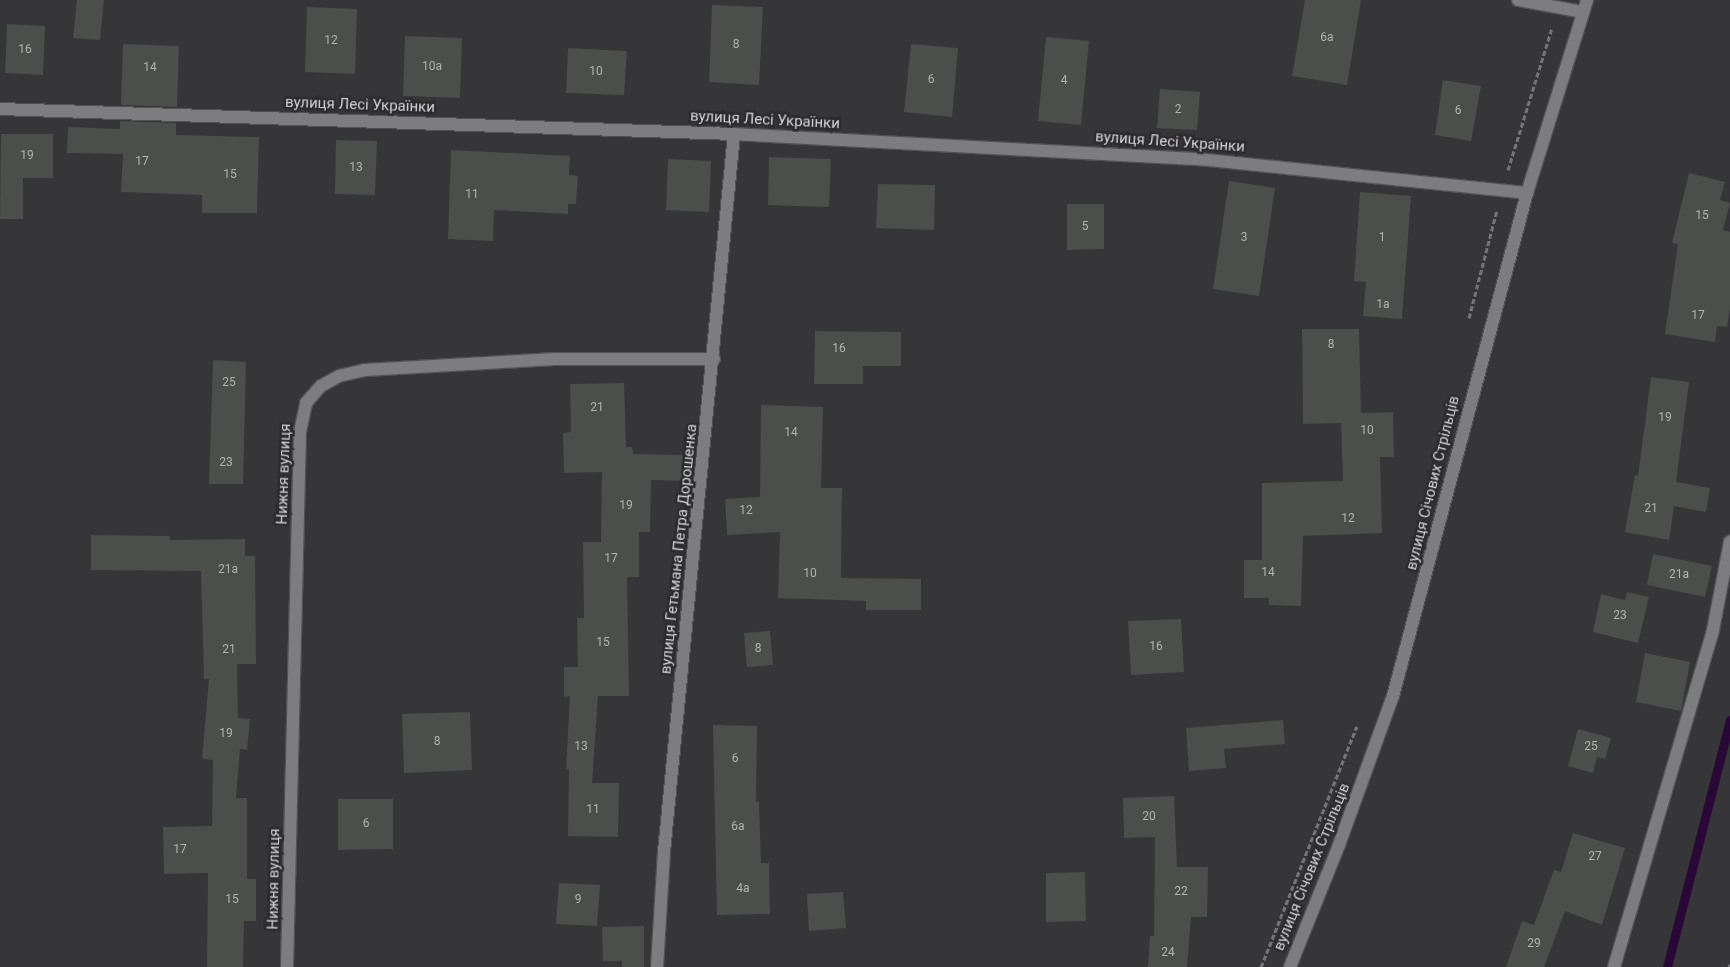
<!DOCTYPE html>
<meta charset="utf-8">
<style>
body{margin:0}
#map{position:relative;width:1730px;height:967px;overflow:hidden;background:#363537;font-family:Roboto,sans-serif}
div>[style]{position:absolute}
.stream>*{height:9px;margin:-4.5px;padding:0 4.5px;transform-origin:4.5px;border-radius:4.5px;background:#290737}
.building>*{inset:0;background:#4b4e4b}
.path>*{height:3px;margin-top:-1.5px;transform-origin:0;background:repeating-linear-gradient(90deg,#757476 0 5px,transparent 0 7.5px)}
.roads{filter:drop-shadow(1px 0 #525153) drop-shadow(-1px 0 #525153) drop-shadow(0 1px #525153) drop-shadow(0 -1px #525153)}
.minor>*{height:12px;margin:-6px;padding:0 6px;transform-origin:6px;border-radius:6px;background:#7d7c7e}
span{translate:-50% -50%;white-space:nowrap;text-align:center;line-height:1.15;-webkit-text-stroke:5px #2c2b2d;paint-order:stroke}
.number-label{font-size:12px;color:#b2b2b2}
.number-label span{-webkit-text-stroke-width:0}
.street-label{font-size:15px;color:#d4d3d5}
</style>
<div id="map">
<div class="stream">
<i style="left:1667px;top:967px;width:255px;rotate:-75.7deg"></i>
</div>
<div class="building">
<i style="clip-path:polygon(77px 0,104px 0,100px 40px,73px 38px)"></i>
<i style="clip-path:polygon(1305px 0,1361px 0,1347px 85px,1292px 76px)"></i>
<i style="clip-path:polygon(712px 5px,763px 7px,759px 85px,709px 82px)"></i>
<i style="clip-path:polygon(307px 7px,357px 9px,355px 74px,305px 72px)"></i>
<i style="clip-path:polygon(7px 24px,45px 26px,43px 75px,5px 73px)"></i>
<i style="clip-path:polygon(405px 36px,462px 38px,460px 98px,403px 96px)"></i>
<i style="clip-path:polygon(1046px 37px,1089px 41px,1081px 125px,1038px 121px)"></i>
<i style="clip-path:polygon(123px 44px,179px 46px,177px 107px,121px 105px)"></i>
<i style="clip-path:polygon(911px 44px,958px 48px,952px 117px,904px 112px)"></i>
<i style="clip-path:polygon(568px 48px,627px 51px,624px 95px,566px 93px)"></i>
<i style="clip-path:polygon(1443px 80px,1481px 86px,1471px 141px,1435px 135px)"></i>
<i style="clip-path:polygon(1160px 89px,1200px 92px,1197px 130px,1157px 128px)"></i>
<i style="clip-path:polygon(120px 121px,176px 123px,176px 135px,259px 137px,257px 213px,202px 213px,202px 195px,121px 192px,123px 154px,67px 153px,68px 127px,120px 129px)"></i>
<i style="clip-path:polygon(1px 134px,53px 134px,53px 178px,23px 178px,23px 219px,0 219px)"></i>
<i style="clip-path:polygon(336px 140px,377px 141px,375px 195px,335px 194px)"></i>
<i style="clip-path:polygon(451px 150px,570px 156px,569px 175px,578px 176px,576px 204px,568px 204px,568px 214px,494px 210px,493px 241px,448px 239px)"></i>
<i style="clip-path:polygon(769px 157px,831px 159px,829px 207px,768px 205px)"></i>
<i style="clip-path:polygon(668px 159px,711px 161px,709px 212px,666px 210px)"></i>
<i style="clip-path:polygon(1689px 173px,1725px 182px,1720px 200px,1730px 203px,1723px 230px,1730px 232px,1730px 306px,1727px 327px,1717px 326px,1715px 342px,1665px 334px,1678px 244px,1672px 243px)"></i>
<i style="clip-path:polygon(1229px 181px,1275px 188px,1259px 296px,1213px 289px)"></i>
<i style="clip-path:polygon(878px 184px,935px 185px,934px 230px,876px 228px)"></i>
<i style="clip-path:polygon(1360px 192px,1411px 196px,1402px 319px,1363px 316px,1366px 282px,1354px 281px)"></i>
<i style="clip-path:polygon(1067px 204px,1104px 204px,1104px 249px,1067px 250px)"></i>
<i style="clip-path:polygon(1302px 329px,1359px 329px,1361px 413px,1393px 412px,1394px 457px,1380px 457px,1382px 533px,1303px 536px,1301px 606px,1269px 605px,1269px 598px,1244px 598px,1244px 560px,1262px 560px,1262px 483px,1343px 481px,1341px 423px,1303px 424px)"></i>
<i style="clip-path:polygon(815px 331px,901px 332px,901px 366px,863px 366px,863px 384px,814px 384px)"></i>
<i style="clip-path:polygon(213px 360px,246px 362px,243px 484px,209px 484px)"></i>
<i style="clip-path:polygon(1651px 377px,1689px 382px,1676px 482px,1710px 488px,1706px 512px,1674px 506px,1669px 540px,1625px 532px,1635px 475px,1638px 476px)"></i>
<i style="clip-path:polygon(624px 383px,626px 447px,632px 447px,633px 454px,686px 455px,685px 481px,651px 480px,650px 532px,639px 532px,639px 577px,627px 577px,629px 696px,598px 696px,592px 783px,619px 783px,618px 837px,568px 836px,569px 769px,566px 769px,570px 696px,564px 697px,564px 667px,578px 667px,577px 618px,584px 618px,583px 542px,601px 542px,602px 472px,564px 473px,563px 433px,571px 432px,570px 384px)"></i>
<i style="clip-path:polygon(761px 405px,823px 407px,821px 488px,842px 488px,841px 578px,921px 579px,921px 610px,866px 610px,866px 601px,778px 598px,780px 532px,727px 535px,725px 499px,760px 497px)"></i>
<i style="clip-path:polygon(91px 535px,170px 536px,170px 540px,245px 539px,245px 556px,255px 556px,256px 664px,237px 664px,238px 718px,250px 719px,247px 750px,240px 749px,236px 798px,247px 798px,247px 879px,256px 879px,256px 921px,244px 921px,243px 967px,207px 967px,208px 873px,164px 874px,163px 827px,212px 826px,213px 760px,202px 759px,209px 679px,204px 679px,201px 571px,91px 570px)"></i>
<i style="clip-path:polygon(1653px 554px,1712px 566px,1705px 597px,1647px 585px)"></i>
<i style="clip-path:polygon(1627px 592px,1649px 597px,1638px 643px,1593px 632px,1601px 594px,1625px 600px)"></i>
<i style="clip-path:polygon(1181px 619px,1184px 672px,1131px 675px,1128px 621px)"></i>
<i style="clip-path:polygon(770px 631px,773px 665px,747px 667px,744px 633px)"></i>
<i style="clip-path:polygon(1645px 653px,1690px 662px,1681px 711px,1636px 702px)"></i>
<i style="clip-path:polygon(470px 712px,472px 770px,404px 773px,402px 714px)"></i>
<i style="clip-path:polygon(1283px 720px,1285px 744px,1224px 749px,1226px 768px,1189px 771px,1186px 728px)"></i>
<i style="clip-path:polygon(713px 725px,757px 726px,756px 802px,759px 802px,761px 863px,769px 863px,770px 914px,717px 915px)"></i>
<i style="clip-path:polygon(1578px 729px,1611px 738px,1605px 759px,1597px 757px,1593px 773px,1568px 766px)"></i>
<i style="clip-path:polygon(1174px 796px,1177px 867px,1208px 867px,1207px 917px,1191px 917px,1187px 967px,1148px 967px,1150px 936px,1154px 936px,1155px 837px,1124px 838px,1123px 798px)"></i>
<i style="clip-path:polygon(338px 799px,393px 799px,393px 849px,338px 850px)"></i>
<i style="clip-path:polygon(1573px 833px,1625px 848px,1602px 925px,1565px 911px,1544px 967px,1506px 967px,1522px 921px,1534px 925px,1554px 870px,1561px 872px)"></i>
<i style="clip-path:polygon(1085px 872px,1086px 921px,1046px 922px,1046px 873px)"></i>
<i style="clip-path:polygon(559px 883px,600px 885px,597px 926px,556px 924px)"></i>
<i style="clip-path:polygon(843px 892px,846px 928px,809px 931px,807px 894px)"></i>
<i style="clip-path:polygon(644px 926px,644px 967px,622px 967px,622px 961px,603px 961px,602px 927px)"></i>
</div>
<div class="path">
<i style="left:1508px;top:170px;width:149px;rotate:-72.8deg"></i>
<i style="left:1469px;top:318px;width:112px;rotate:-75.5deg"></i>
<i style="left:1261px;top:967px;width:259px;rotate:-68.3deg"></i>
<i style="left:1729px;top:967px;width:3px;rotate:-72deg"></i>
</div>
<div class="roads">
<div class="minor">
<i style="left:1518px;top:0;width:66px;rotate:10.5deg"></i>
<i style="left:0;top:109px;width:734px;rotate:1.95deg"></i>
<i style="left:734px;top:134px;width:465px;rotate:3.1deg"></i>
<i style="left:1198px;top:159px;width:331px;rotate:5.9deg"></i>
<i style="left:287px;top:967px;width:535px;rotate:-88.61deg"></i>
<i style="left:300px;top:432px;width:30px;rotate:-78deg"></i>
<i style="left:306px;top:403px;width:23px;rotate:-49deg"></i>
<i style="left:321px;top:386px;width:21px;rotate:-29deg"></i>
<i style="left:339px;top:376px;width:27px;rotate:-13deg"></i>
<i style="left:365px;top:370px;width:190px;rotate:-3.3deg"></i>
<i style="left:555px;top:359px;width:159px"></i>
<i style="left:657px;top:967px;width:115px;rotate:-86.5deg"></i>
<i style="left:664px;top:852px;width:721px;rotate:-84.43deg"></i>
<i style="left:1290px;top:967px;width:131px;rotate:-68.1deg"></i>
<i style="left:1339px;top:845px;width:158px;rotate:-70.1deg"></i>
<i style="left:1393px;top:696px;width:521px;rotate:-75.08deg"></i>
<i style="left:1527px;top:193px;width:202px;rotate:-72.7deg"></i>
<i style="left:1614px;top:967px;width:351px;rotate:-73.6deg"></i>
<i style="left:1713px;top:630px;width:90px;rotate:-79.1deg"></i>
</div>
</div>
<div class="number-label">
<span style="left:1327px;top:38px">6а</span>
<span style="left:331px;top:41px">12</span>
<span style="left:736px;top:45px">8</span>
<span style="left:25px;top:50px">16</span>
<span style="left:432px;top:67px">10а</span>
<span style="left:150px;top:68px">14</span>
<span style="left:596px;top:72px">10</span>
<span style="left:931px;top:80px">6</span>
<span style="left:1064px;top:81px">4</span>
<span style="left:1178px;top:110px">2</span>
<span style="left:1458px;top:111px">6</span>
<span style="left:27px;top:156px">19</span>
<span style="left:142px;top:162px">17</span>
<span style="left:356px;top:168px">13</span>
<span style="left:230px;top:175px">15</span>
<span style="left:472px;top:195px">11</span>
<span style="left:1702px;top:216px">15</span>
<span style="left:1085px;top:227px">5</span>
<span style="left:1244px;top:238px">3</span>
<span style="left:1382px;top:238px">1</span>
<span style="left:1383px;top:305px">1а</span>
<span style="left:1698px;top:316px">17</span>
<span style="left:1331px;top:345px">8</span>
<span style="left:839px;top:349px">16</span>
<span style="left:229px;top:383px">25</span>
<span style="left:597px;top:408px">21</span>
<span style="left:1665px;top:418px">19</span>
<span style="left:1367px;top:431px">10</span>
<span style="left:791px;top:433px">14</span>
<span style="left:226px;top:463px">23</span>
<span style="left:626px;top:506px">19</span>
<span style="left:1651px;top:509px">21</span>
<span style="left:746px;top:511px">12</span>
<span style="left:1348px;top:519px">12</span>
<span style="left:611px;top:559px">17</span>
<span style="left:228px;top:570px">21а</span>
<span style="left:1268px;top:573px">14</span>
<span style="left:810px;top:574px">10</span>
<span style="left:1679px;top:575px">21а</span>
<span style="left:1620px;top:616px">23</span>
<span style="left:603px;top:643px">15</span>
<span style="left:1156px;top:647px">16</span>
<span style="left:758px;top:649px">8</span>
<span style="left:229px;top:650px">21</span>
<span style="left:226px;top:734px">19</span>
<span style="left:437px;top:742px">8</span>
<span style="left:581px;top:747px">13</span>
<span style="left:1591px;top:747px">25</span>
<span style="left:735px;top:759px">6</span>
<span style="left:593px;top:810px">11</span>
<span style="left:1149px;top:817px">20</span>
<span style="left:366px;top:824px">6</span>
<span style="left:738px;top:827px">6а</span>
<span style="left:180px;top:850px">17</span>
<span style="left:1595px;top:857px">27</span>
<span style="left:743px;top:889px">4а</span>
<span style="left:1181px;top:892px">22</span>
<span style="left:232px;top:900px">15</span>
<span style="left:578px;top:900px">9</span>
<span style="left:1534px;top:944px">29</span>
<span style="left:1168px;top:953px">24</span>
</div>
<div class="street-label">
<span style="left:360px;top:105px;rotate:2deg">вулиця Лесі Українки</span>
<span style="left:765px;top:120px;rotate:3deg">вулиця Лесі Українки</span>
<span style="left:1170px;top:142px;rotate:4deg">вулиця Лесі Українки</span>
<span style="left:284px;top:474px;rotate:-88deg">Нижня вулиця</span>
<span style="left:1433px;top:483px;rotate:-76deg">вулиця Січових Стрільців</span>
<span style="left:679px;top:549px;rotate:-84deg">вулиця Гетьмана Петра Дорошенка</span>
<span style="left:1312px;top:867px;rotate:-68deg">вулиця Січових Стрільців</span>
<span style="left:274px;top:879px;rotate:-89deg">Нижня вулиця</span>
</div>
</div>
